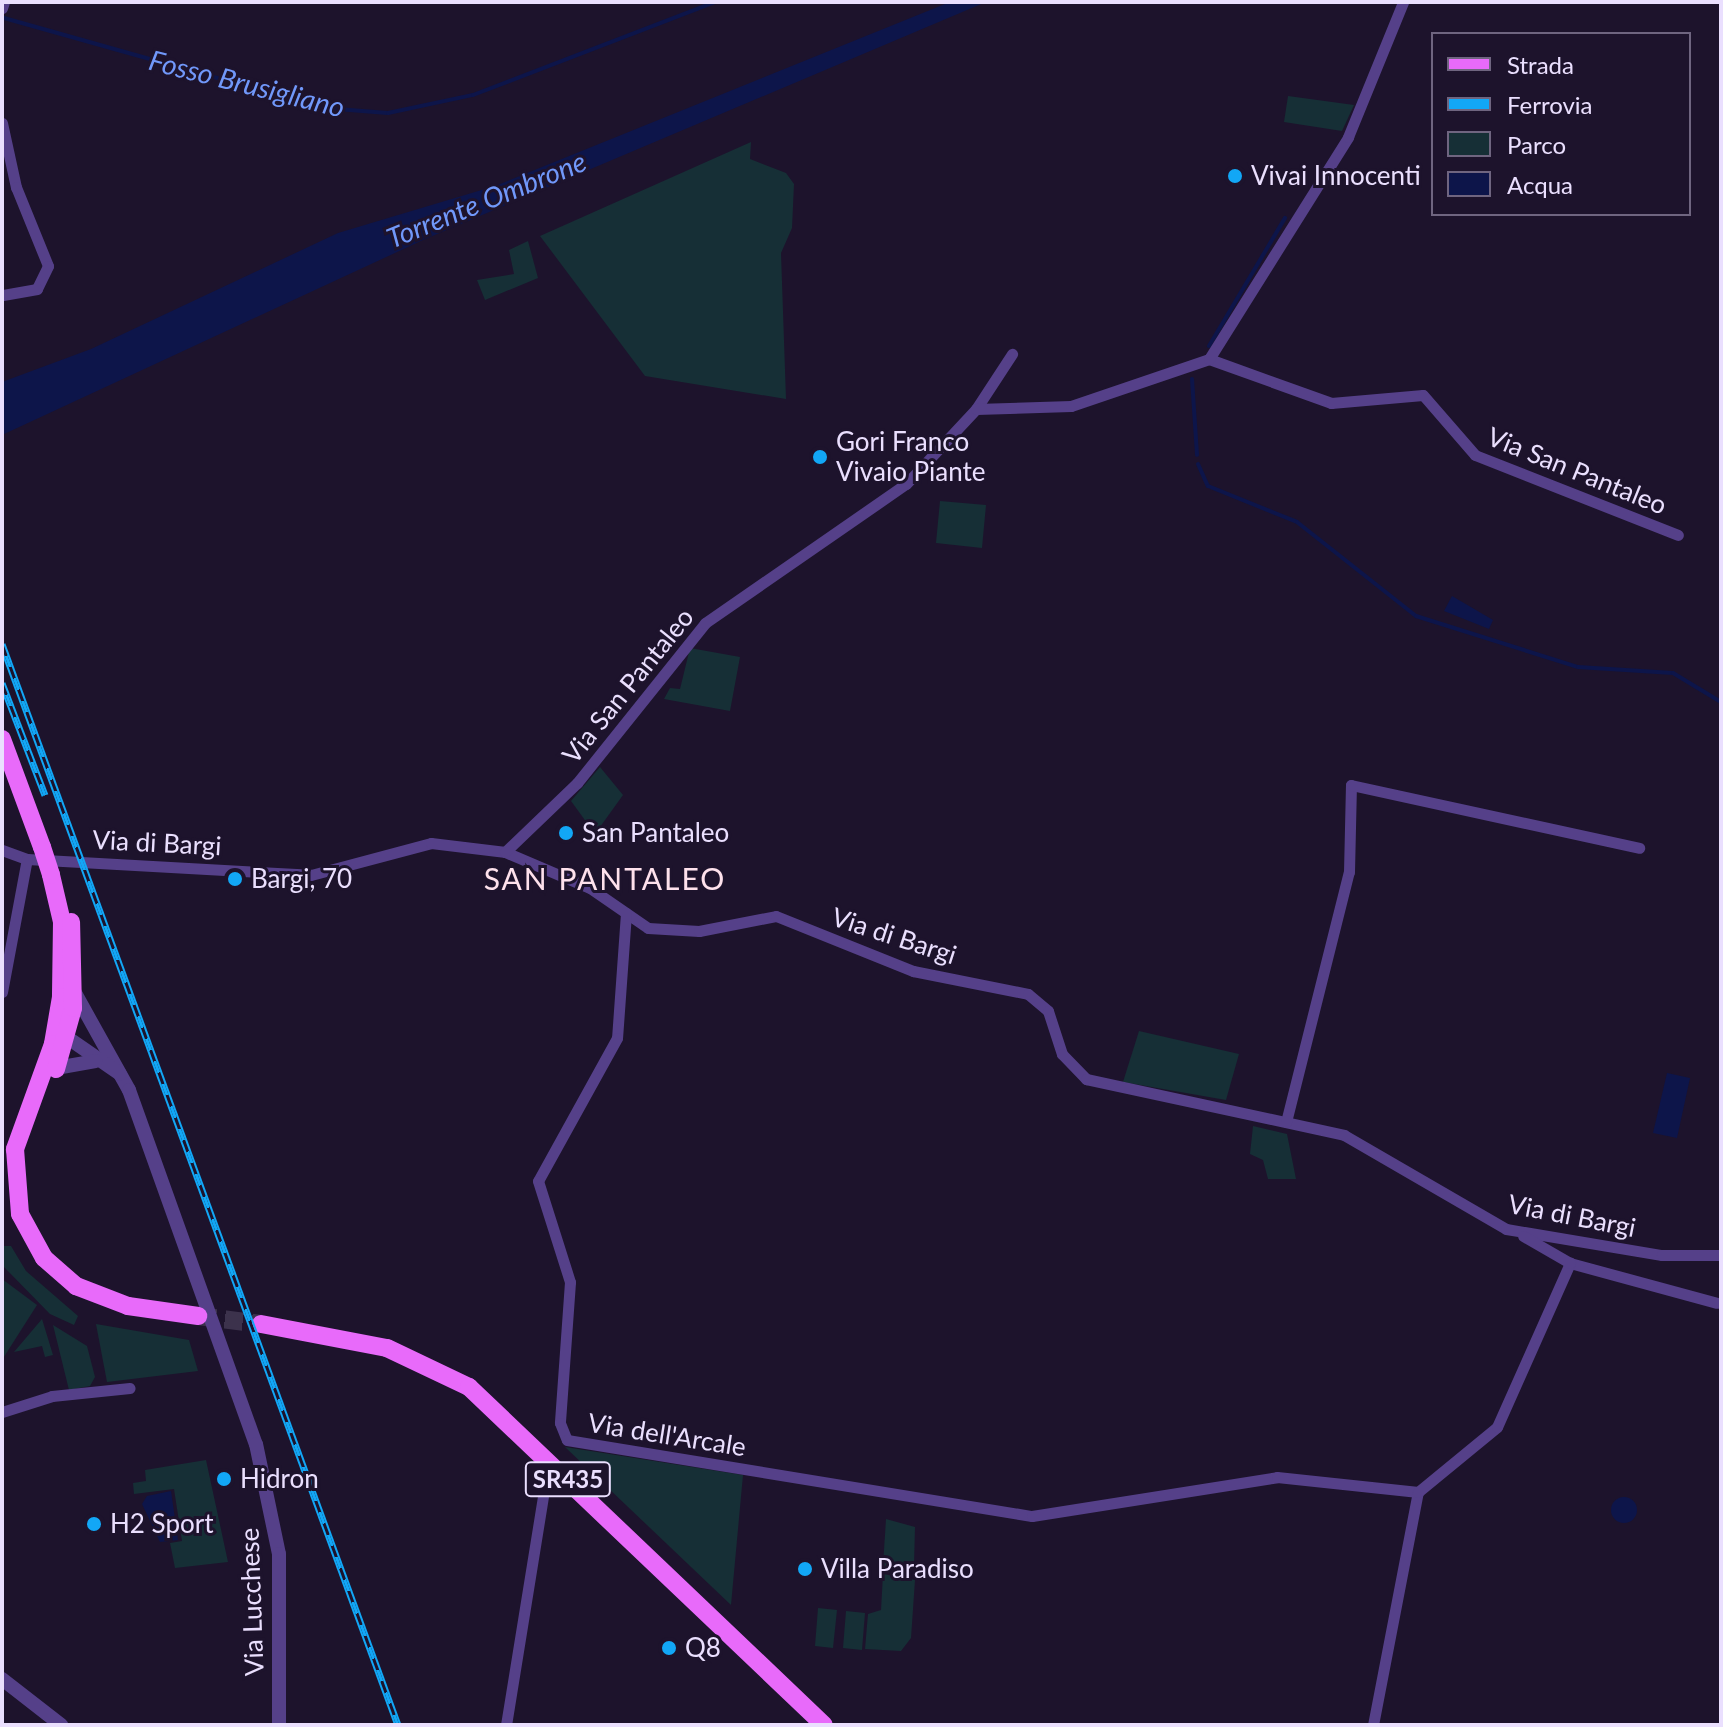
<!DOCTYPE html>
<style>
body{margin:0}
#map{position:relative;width:1723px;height:1727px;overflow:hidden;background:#1d132c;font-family:Lato,sans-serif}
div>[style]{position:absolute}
.green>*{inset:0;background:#162f36}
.water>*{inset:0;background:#0d154a}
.round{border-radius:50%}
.stream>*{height:4px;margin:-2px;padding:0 2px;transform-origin:2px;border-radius:2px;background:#0d154a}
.primary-tunnel>*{height:18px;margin-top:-9px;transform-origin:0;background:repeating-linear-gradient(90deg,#3c324c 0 18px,transparent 0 27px)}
.minor>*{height:11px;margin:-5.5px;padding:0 5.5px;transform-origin:5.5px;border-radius:5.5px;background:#554089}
.tertiary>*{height:14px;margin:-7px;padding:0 7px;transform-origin:7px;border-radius:7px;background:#554089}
.primary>*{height:18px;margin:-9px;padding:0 9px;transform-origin:9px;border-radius:9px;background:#e86afa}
.rail>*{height:7px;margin-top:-3.5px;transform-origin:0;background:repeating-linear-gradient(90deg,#1d132c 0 12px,#12a7f6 0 24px);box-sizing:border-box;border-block:2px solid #12a7f6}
.primary-bridge>*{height:18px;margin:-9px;padding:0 9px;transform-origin:9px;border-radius:9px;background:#e86afa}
.dots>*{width:22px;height:22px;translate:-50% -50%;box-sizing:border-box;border:4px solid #1d132c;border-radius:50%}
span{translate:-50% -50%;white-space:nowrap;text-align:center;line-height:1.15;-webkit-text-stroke:6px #1d132c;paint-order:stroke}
.shield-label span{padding:2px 6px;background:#1d132c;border:2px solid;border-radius:6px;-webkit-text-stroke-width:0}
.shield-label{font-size:24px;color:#eadffe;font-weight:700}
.poi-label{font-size:26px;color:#eadffe}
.left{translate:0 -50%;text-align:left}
.street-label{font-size:26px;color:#eadffe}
.water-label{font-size:28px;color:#7198fa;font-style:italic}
.quarter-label{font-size:30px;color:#fee1ec;letter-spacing:2px}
.frame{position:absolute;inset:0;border:4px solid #eadffe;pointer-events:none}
.legend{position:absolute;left:1431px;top:32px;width:260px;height:184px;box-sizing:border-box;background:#1d132c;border:2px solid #6f6580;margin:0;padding:10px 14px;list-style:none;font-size:24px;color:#eadffe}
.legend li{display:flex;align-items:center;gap:16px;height:40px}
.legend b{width:40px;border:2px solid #6f6580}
</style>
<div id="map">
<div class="green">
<i style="clip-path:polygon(1288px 96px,1354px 105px,1342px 131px,1284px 122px)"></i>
<i style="clip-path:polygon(751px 142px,750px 159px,786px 173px,794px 184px,792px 228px,781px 253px,786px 399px,645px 376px,540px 236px)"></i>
<i style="clip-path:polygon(528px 241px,538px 278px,485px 300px,477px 280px,514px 274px,509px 250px)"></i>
<i style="clip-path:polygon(940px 501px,986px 505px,982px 548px,936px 543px)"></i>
<i style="clip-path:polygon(690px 648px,740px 657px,730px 711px,664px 699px,670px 688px,680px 689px)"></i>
<i style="clip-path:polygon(600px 767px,623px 795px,595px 834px,571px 801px)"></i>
<i style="clip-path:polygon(1139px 1031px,1239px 1054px,1226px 1100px,1123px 1082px)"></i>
<i style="clip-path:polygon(1253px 1126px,1287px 1134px,1296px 1179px,1268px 1179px,1263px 1160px,1250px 1154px)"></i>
<i style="clip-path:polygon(2px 1246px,11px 1246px,26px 1271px,78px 1316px,74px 1325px,50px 1314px,2px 1265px)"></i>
<i style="clip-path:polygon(2px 1279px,37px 1305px,2px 1360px)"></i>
<i style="clip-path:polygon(42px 1319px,53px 1355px,45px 1357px,42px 1346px,14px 1352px)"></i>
<i style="clip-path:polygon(96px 1324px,189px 1340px,198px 1371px,107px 1382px)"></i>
<i style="clip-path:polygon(53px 1325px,87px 1346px,95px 1377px,90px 1386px,69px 1390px)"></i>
<i style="clip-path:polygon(565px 1447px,743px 1475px,731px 1605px)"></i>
<i style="clip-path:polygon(206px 1460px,228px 1562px,175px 1568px,170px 1543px,182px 1541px,174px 1489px,134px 1494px,133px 1483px,146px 1481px,145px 1470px)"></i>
<i style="clip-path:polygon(886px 1519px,915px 1527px,914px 1565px,883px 1566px)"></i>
<i style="clip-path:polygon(883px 1574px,915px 1580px,911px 1638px,901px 1651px,865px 1649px,868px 1614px,881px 1610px)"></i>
<i style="clip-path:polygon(818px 1608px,837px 1610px,833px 1648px,815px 1646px)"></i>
<i style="clip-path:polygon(846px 1611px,865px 1613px,862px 1650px,843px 1648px)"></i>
</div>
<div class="water">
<i style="clip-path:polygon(950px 2px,986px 2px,423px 240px,2px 435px,2px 382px,91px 349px,338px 233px,495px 186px)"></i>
<i style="clip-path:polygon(1452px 596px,1493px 620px,1489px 629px,1444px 611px)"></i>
<i style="clip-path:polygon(1667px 1073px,1690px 1078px,1677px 1138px,1653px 1133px)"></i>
<i style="clip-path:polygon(171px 1491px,178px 1540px,160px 1542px,142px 1504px,147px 1496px)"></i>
<i class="round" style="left:1611px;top:1497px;width:26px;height:26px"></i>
</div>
<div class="stream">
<i style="left:4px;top:18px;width:332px;rotate:15.7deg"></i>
<i style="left:324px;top:108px;width:64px;rotate:4.5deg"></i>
<i style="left:388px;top:113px;width:87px;rotate:-12deg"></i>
<i style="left:473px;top:95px;width:259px;rotate:-21deg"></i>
<i style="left:1209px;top:346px;width:149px;rotate:-59.3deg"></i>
<i style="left:1192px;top:379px;width:76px;rotate:86.2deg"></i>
<i style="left:1198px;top:464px;width:24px;rotate:66deg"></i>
<i style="left:1208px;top:486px;width:96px;rotate:22deg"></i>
<i style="left:1297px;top:522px;width:152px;rotate:38.3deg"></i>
<i style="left:1416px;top:616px;width:170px;rotate:17.5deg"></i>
<i style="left:1578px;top:667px;width:95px;rotate:3.6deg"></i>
<i style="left:1673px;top:673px;width:56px;rotate:31.1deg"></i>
</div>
<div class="primary-tunnel">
<i style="left:198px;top:1316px;width:64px;rotate:7.2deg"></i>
</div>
<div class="minor">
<i style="left:2px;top:8px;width:6px;rotate:-72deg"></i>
<i style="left:2px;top:123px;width:66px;rotate:77.7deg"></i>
<i style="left:16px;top:187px;width:85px;rotate:67.9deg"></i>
<i style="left:48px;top:266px;width:25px;rotate:116deg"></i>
<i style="left:37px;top:289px;width:36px;rotate:170deg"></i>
<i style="left:1209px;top:359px;width:130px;rotate:19.8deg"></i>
<i style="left:1331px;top:403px;width:92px;rotate:-5deg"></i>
<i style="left:1423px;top:395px;width:79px;rotate:49.1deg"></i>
<i style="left:1475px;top:455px;width:218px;rotate:21.5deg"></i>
<i style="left:976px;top:409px;width:66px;rotate:-56.8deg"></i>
<i style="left:2px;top:850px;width:27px;rotate:20deg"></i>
<i style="left:27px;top:859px;width:284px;rotate:3.2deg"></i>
<i style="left:311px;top:875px;width:124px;rotate:-14.9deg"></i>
<i style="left:431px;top:843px;width:75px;rotate:6.9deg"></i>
<i style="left:505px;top:852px;width:92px;rotate:23deg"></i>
<i style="left:590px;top:888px;width:70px;rotate:34.6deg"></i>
<i style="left:648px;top:928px;width:51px;rotate:3.4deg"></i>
<i style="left:699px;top:931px;width:78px;rotate:-11deg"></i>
<i style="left:776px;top:916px;width:148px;rotate:21.9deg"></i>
<i style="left:913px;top:971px;width:117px;rotate:11.3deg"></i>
<i style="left:1028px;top:994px;width:26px;rotate:40deg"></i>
<i style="left:1048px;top:1011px;width:45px;rotate:72deg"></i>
<i style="left:1062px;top:1054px;width:35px;rotate:46deg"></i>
<i style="left:1086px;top:1079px;width:264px;rotate:12.2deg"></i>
<i style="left:1344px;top:1135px;width:187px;rotate:30.1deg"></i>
<i style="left:1506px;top:1229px;width:158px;rotate:9.5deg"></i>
<i style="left:1662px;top:1255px;width:59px"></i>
<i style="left:505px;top:852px;width:100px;rotate:-43.8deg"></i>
<i style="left:577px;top:783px;width:205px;rotate:-51.3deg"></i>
<i style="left:705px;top:623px;width:244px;rotate:-34.7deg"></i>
<i style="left:906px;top:484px;width:103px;rotate:-47deg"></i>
<i style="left:976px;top:409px;width:95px;rotate:-1.8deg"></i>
<i style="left:1071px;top:406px;width:146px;rotate:-18.8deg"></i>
<i style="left:1209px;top:359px;width:262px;rotate:-57.9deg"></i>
<i style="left:1348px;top:137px;width:146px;rotate:-67.8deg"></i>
<i style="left:626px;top:913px;width:125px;rotate:94.1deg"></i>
<i style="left:617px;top:1038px;width:163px;rotate:118.9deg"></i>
<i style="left:538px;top:1181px;width:106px;rotate:72.4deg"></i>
<i style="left:570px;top:1282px;width:141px;rotate:94.1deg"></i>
<i style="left:560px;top:1423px;width:18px;rotate:68deg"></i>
<i style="left:567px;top:1440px;width:471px;rotate:9.3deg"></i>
<i style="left:1032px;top:1516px;width:248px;rotate:-9deg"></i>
<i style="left:1277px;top:1477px;width:142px;rotate:6.1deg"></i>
<i style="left:2px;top:992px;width:135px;rotate:-79.4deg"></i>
<i style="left:1286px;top:1122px;width:258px;rotate:-75.9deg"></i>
<i style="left:1349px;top:872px;width:87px;rotate:-88.7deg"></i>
<i style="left:1351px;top:785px;width:295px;rotate:12.3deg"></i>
<i style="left:1570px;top:1263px;width:152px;rotate:15.2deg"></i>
<i style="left:2px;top:1412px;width:52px;rotate:-17.7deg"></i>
<i style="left:52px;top:1396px;width:78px;rotate:-5.9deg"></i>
<i style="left:506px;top:1725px;width:231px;rotate:-80.8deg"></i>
<i style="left:1373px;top:1725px;width:237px;rotate:-79.1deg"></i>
<i style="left:1418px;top:1492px;width:102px;rotate:-39.4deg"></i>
<i style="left:1497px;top:1427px;width:180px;rotate:-66deg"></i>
<i style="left:1570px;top:1263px;width:54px;rotate:-150.1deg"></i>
</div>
<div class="tertiary">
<i style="left:75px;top:993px;width:111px;rotate:60.9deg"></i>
<i style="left:129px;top:1090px;width:376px;rotate:70.3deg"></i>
<i style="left:256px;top:1444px;width:112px;rotate:78.2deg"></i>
<i style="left:279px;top:1554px;width:171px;rotate:90deg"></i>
<i style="left:68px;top:1038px;width:63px;rotate:34.7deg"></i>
<i style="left:56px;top:1068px;width:40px;rotate:-10deg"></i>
<i style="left:2px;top:1679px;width:75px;rotate:37.9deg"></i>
</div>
<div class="primary">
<i style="left:2px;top:739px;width:115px;rotate:69.7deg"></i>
<i style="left:51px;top:875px;width:48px;rotate:76.8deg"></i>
<i style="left:62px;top:922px;width:75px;rotate:90.8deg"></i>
<i style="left:61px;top:997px;width:48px;rotate:99.7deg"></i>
<i style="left:53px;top:1044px;width:112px;rotate:109.9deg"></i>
<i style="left:15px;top:1149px;width:65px;rotate:85.6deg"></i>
<i style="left:20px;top:1214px;width:50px;rotate:61.4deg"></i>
<i style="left:44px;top:1258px;width:43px;rotate:41.2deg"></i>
<i style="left:76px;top:1286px;width:56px;rotate:21deg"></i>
<i style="left:128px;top:1306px;width:71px;rotate:8.1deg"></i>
<i style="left:56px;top:1069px;width:63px;rotate:-74.4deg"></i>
<i style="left:73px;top:1008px;width:86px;rotate:-91.3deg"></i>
<i style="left:261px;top:1324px;width:128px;rotate:10.8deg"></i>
<i style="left:387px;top:1348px;width:91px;rotate:25.4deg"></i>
<i style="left:469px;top:1387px;width:490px;rotate:43.6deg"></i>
</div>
<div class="rail">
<i style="left:2px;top:644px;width:1151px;rotate:69.88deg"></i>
<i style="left:2px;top:683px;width:120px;rotate:69deg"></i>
</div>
<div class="primary-bridge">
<i style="left:42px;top:847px;width:29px;rotate:72deg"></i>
</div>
<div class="dots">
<i style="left:1235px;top:176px;background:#12a7f6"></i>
<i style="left:820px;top:457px;background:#12a7f6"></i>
<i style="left:566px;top:833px;background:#12a7f6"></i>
<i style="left:235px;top:879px;background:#12a7f6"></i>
<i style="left:224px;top:1479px;background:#12a7f6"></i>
<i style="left:94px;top:1524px;background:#12a7f6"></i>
<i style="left:805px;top:1569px;background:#12a7f6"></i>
<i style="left:669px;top:1648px;background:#12a7f6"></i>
</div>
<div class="shield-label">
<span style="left:568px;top:1479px">SR435</span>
</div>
<div class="poi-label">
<span class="left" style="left:1251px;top:176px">Vivai Innocenti</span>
<span class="left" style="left:836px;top:457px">Gori Franco<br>Vivaio Piante</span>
<span class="left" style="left:582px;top:833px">San Pantaleo</span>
<span class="left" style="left:251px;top:879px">Bargi, 70</span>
<span class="left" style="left:240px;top:1479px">Hidron</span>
<span class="left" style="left:110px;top:1524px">H2 Sport</span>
<span class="left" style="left:821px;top:1569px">Villa Paradiso</span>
<span class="left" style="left:685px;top:1648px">Q8</span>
</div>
<div class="street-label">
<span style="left:1577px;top:471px;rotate:22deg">Via San Pantaleo</span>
<span style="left:628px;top:686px;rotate:-51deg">Via San Pantaleo</span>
<span style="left:157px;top:843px;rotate:3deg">Via di Bargi</span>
<span style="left:894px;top:936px;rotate:18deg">Via di Bargi</span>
<span style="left:1572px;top:1216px;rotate:11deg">Via di Bargi</span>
<span style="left:667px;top:1435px;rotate:9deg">Via dell'Arcale</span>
<span style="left:252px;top:1602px;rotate:-92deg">Via Lucchese</span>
</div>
<div class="water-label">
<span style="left:247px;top:83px;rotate:14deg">Fosso Brusigliano</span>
<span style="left:486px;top:199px;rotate:-22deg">Torrente Ombrone</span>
</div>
<div class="quarter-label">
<span style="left:605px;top:878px">SAN PANTALEO</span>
</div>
<div class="frame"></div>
<ul class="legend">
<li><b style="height:10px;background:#e86afa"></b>Strada</li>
<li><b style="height:10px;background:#12a7f6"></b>Ferrovia</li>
<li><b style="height:22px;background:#162f36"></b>Parco</li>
<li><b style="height:22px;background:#0d154a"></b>Acqua</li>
</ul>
</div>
